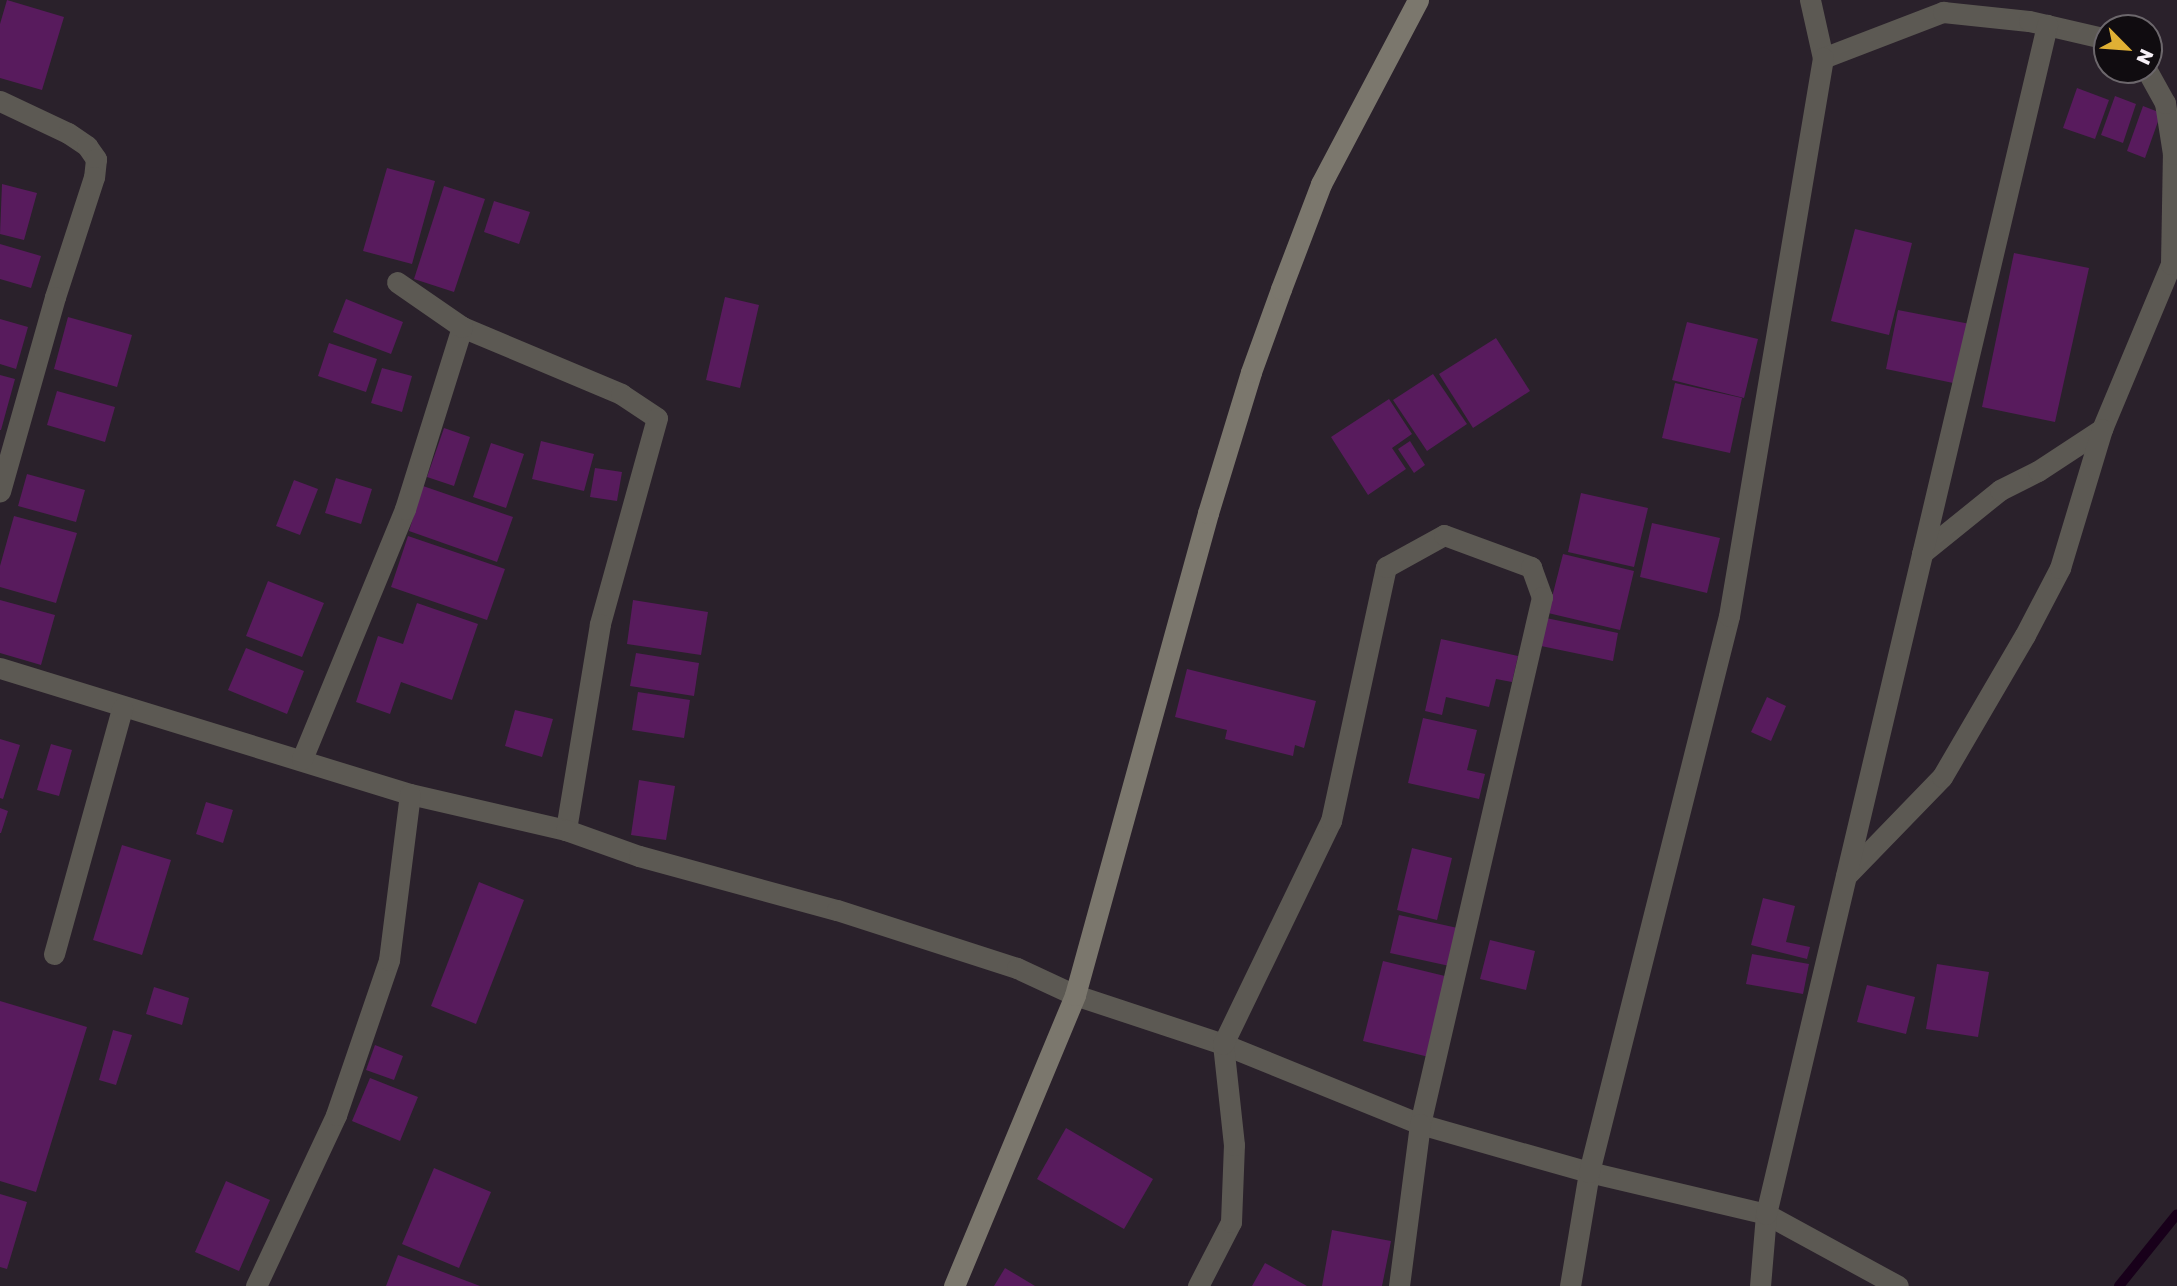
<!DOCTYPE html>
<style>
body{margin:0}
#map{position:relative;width:2177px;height:1286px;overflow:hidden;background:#2a212b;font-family:"Golos Text",sans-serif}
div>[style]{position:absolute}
.stream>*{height:10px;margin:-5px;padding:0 5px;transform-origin:5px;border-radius:5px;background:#18001a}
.building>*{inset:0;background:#581b5d}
.street>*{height:21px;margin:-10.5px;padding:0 10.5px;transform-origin:10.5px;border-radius:10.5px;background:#5c5953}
.secondary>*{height:21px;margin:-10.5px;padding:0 10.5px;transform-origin:10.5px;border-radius:10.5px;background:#7b776d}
span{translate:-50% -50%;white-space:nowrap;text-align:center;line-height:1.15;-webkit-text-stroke:5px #100c10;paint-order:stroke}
.north{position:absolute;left:2093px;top:14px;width:70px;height:70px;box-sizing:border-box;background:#100c10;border:2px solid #6c676c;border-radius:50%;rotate:115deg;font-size:19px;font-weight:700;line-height:28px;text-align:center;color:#f7f0f7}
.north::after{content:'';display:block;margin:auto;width:24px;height:32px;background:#e0b034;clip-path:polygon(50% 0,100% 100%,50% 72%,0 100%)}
</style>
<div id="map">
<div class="stream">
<i style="left:2119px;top:1286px;width:92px;rotate:-51.1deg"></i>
</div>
<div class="building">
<i style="clip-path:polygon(7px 0,64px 17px,42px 90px,0 78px,0 24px)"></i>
<i style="clip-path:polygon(2077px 88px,2109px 100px,2095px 139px,2063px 128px)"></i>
<i style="clip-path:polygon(2115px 96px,2136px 104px,2123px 143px,2101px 135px)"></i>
<i style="clip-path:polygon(2143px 106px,2161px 113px,2145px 158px,2127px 151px)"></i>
<i style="clip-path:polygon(387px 168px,435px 181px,412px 264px,363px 251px)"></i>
<i style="clip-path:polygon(2px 184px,37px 193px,24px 240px,0 234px)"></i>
<i style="clip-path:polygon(444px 186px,485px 199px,454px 292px,414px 279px)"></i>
<i style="clip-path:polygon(494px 201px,530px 212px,519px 244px,484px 232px)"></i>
<i style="clip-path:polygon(1855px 229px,1912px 243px,1889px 335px,1831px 321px)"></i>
<i style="clip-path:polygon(0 244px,41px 256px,31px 288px,0 279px)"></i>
<i style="clip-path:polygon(2014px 253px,2089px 268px,2055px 422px,1982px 407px)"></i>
<i style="clip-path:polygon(725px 297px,759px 305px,740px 388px,706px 380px)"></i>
<i style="clip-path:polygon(346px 299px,403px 322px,391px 354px,333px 332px)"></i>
<i style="clip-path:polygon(1898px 310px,1970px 324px,1958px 384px,1886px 369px)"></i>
<i style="clip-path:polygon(68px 317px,132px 335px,117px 387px,54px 369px)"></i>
<i style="clip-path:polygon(0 319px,28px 327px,16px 369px,0 364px)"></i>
<i style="clip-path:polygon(1687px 322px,1758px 339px,1744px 398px,1672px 380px)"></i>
<i style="clip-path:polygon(1496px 338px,1530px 391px,1473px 428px,1439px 374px)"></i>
<i style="clip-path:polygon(329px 343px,377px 359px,366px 392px,318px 376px)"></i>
<i style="clip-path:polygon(382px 368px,412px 376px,402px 412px,371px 403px)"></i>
<i style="clip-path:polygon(1433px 374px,1467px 424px,1427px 451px,1393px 400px)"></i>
<i style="clip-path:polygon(0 375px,15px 379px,1px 430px,0 430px)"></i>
<i style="clip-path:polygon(1675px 383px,1742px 398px,1730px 453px,1662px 438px)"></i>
<i style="clip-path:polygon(57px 391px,115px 407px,105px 442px,47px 425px)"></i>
<i style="clip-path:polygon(1389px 399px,1412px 434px,1392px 448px,1406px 469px,1368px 495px,1331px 437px)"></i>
<i style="clip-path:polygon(444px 428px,470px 437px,454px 486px,427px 477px)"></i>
<i style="clip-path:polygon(541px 441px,594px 454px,584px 491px,532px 479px)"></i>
<i style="clip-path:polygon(1410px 441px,1425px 465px,1414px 473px,1398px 449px)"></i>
<i style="clip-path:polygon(491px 443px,524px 454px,506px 508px,473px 497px)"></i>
<i style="clip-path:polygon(595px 468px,622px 472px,617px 501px,590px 497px)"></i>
<i style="clip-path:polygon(27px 474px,85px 490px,76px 522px,18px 506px)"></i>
<i style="clip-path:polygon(336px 478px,372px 489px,361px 524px,325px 513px)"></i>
<i style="clip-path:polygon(294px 480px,318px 489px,300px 535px,276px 526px)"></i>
<i style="clip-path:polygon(423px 486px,513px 517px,497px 562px,409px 531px)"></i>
<i style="clip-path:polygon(1581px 493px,1648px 508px,1634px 567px,1568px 552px)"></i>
<i style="clip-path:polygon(14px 516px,77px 533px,56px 603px,0 587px,0 566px)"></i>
<i style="clip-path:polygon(1652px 523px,1720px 538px,1707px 593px,1640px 577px)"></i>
<i style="clip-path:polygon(408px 536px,505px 569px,487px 620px,391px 587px)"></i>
<i style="clip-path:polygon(1563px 554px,1634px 571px,1620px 630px,1548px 613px)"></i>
<i style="clip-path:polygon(268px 581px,324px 603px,302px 657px,246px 636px)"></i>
<i style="clip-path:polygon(0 600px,55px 615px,41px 665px,0 653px)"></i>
<i style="clip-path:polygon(633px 600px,708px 612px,701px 655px,627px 644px)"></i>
<i style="clip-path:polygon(417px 603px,478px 624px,452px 700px,401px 682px,390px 714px,356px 702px,378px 636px,403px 644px)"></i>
<i style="clip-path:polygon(1546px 618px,1618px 633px,1613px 661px,1541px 646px)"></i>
<i style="clip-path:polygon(1441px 639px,1518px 656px,1512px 682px,1496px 679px,1489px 707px,1446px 697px,1442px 715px,1425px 711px)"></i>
<i style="clip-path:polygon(246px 648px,304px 671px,287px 714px,228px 690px)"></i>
<i style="clip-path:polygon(636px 653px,699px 663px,694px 696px,630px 686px)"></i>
<i style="clip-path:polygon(1187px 669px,1316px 701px,1304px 748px,1295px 745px,1293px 756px,1225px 739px,1227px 730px,1175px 717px)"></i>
<i style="clip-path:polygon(638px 692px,690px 700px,684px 738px,632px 730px)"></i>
<i style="clip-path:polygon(1767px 697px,1786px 706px,1771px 741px,1751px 732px)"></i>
<i style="clip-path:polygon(515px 710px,553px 719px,542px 757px,505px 746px)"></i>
<i style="clip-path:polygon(1423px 718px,1477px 730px,1467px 770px,1485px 774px,1479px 799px,1408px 783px)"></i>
<i style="clip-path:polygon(0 739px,20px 745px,3px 799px,0 798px)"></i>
<i style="clip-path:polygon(51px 744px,72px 750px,59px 796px,37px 790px)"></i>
<i style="clip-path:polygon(639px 780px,675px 786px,666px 840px,631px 835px)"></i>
<i style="clip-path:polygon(206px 802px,233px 810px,223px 843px,196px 834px)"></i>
<i style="clip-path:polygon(0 808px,8px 811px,1px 833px,0 833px)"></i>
<i style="clip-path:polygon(122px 845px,171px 860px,142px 955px,93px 940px)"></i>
<i style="clip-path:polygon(1412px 848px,1452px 858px,1437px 920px,1397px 910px)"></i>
<i style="clip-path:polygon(479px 882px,524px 900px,476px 1024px,431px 1006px)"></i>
<i style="clip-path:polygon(1763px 898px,1795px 906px,1786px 942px,1810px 947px,1807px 959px,1751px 945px)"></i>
<i style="clip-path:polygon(1399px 915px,1462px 929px,1454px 967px,1390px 953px)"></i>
<i style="clip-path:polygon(1490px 940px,1535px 951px,1526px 990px,1480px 979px)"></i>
<i style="clip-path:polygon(1752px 954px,1809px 964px,1803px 994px,1746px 984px)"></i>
<i style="clip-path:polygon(1383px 961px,1449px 977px,1429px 1057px,1363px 1041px)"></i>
<i style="clip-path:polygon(1937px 964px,1989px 972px,1978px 1037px,1926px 1029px)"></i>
<i style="clip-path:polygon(1867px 985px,1915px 997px,1906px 1034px,1857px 1022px)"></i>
<i style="clip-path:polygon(154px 987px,189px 998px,182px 1025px,146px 1014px)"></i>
<i style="clip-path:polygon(0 1001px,87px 1027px,36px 1192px,0 1181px)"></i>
<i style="clip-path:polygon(113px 1030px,132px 1035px,116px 1085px,99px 1080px)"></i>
<i style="clip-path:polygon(375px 1045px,403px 1056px,394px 1080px,366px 1070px)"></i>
<i style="clip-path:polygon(370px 1078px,418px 1097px,400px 1141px,352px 1121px)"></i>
<i style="clip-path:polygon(1066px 1128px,1153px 1179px,1124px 1229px,1037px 1179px)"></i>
<i style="clip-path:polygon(434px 1168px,491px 1192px,459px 1268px,402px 1244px)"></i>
<i style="clip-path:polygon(226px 1181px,270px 1200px,239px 1271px,195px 1252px)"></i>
<i style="clip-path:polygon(0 1194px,27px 1202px,7px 1269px,0 1267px)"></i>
<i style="clip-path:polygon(1332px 1230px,1391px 1241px,1382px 1286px,1322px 1286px)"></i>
<i style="clip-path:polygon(398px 1255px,480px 1286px,386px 1286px)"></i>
<i style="clip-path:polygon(1265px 1263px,1307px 1286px,1252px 1286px)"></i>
<i style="clip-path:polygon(1005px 1268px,1035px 1286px,994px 1286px)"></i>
</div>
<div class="street">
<i style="left:1810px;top:0;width:59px;rotate:77.4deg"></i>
<i style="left:1823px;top:58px;width:129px;rotate:-21deg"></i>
<i style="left:1943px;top:12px;width:86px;rotate:6deg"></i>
<i style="left:2029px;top:21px;width:80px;rotate:13deg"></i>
<i style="left:0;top:101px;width:75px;rotate:25.2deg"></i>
<i style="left:68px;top:133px;width:23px;rotate:34deg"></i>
<i style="left:87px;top:146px;width:16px;rotate:55deg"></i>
<i style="left:96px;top:159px;width:18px;rotate:96deg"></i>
<i style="left:94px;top:177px;width:126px;rotate:108deg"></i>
<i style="left:55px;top:297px;width:202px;rotate:105.8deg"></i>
<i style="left:462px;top:327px;width:173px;rotate:22.8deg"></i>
<i style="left:621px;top:394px;width:43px;rotate:33.7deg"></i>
<i style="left:657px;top:418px;width:214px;rotate:105.5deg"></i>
<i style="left:600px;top:624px;width:209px;rotate:99.4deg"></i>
<i style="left:1922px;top:553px;width:100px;rotate:-38.9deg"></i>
<i style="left:2000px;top:490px;width:42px;rotate:-26.6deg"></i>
<i style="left:2038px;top:471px;width:77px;rotate:-33.3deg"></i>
<i style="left:2102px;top:429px;width:179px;rotate:-67.3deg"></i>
<i style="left:2171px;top:264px;width:110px;rotate:-89deg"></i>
<i style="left:2173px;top:154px;width:52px;rotate:-98.9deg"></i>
<i style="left:2165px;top:103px;width:38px;rotate:-119deg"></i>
<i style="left:0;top:668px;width:429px;rotate:17.1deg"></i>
<i style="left:410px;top:794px;width:160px;rotate:13deg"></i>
<i style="left:566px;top:830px;width:77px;rotate:19.6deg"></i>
<i style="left:639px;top:856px;width:205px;rotate:15.3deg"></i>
<i style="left:837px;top:910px;width:189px;rotate:17.9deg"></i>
<i style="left:1017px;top:968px;width:64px;rotate:25deg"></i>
<i style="left:1075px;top:995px;width:156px;rotate:18.3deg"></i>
<i style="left:1223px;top:1044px;width:213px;rotate:22.1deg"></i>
<i style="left:1420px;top:1124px;width:176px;rotate:15.9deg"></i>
<i style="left:1589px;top:1172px;width:182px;rotate:13.3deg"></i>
<i style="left:1766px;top:1214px;width:150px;rotate:28.6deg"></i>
<i style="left:302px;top:759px;width:270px;rotate:-67.6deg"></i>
<i style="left:405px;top:509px;width:191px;rotate:-72.6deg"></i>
<i style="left:462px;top:327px;width:79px;rotate:-145.3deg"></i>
<i style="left:1846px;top:876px;width:138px;rotate:-45.9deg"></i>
<i style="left:1942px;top:777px;width:164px;rotate:-59.7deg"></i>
<i style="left:2025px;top:635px;width:76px;rotate:-62.4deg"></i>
<i style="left:2060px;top:568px;width:145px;rotate:-73.2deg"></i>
<i style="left:54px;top:954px;width:255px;rotate:-74.5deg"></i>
<i style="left:256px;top:1286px;width:189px;rotate:-64.9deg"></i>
<i style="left:336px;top:1115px;width:164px;rotate:-71.1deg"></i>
<i style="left:389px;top:960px;width:167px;rotate:-82.8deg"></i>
<i style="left:1198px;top:1286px;width:72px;rotate:-62.7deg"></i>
<i style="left:1231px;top:1222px;width:77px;rotate:-87.8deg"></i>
<i style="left:1234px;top:1145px;width:102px;rotate:-96.2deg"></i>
<i style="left:1223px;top:1044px;width:248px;rotate:-64.2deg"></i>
<i style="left:1331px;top:821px;width:260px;rotate:-77.8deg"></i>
<i style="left:1386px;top:567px;width:66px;rotate:-28.9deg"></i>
<i style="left:1444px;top:535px;width:93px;rotate:20.2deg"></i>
<i style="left:1531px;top:567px;width:32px;rotate:70deg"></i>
<i style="left:1542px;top:597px;width:541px;rotate:103.03deg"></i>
<i style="left:1420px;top:1124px;width:163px;rotate:97.4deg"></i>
<i style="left:1570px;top:1286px;width:116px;rotate:-80.5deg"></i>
<i style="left:1589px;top:1172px;width:573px;rotate:-75.87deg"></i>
<i style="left:1729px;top:616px;width:566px;rotate:-80.44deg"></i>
<i style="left:1760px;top:1286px;width:72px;rotate:-85.2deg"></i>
<i style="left:1766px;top:1214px;width:1222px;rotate:-76.7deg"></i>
</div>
<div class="secondary">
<i style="left:954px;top:1286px;width:315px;rotate:-67.4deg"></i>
<i style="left:1075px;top:995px;width:500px;rotate:-74.57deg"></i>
<i style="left:1208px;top:513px;width:147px;rotate:-73deg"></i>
<i style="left:1251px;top:372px;width:88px;rotate:-70.1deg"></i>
<i style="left:1281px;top:289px;width:112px;rotate:-69.1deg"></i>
<i style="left:1321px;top:184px;width:208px;rotate:-62.2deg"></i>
</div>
<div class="north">N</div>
</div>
